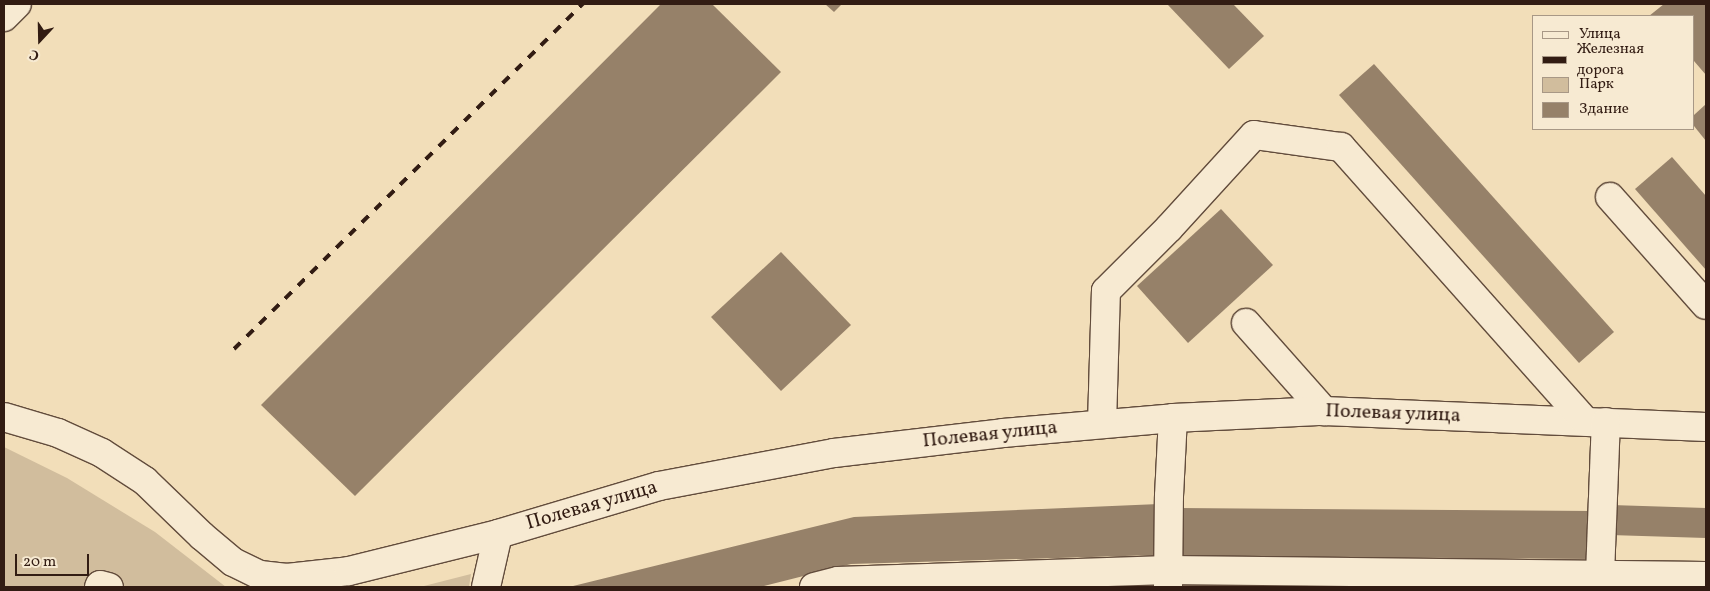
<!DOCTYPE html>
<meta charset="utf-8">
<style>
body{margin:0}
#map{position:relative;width:1710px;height:591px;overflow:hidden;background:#f2deb9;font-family:Vollkorn,serif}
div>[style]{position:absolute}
.green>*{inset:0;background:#d1bd9d}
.building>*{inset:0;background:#968169}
.roads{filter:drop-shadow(1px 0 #624c3c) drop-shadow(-1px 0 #624c3c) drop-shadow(0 1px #624c3c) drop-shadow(0 -1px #624c3c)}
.minor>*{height:28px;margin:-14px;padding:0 14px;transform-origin:14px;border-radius:14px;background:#f7ead2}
.rail>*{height:4px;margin-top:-2px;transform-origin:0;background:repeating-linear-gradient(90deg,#321c13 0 9px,transparent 0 18px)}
span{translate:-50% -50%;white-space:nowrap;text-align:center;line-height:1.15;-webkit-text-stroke:5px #f7ead2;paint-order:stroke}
.street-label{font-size:20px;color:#321c13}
.frame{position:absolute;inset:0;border:5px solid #321c13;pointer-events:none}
.legend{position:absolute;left:1532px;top:15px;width:162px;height:115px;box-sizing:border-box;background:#f7ead2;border:1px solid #a89886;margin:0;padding:6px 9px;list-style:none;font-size:15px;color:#321c13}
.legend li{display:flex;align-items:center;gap:10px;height:25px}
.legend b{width:25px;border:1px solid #a89886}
.north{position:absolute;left:15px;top:15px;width:50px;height:50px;-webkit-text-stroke:4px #f7ead2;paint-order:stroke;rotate:201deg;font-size:14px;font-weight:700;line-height:20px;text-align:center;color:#321c13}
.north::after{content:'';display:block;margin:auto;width:18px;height:22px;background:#321c13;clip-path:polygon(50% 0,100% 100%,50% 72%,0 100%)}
.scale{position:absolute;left:15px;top:554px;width:74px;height:22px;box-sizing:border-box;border:2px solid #321c13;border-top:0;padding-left:6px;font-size:15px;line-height:18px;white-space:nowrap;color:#321c13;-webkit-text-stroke:4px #f7ead2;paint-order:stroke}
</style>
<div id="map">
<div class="green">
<i style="clip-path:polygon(4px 447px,67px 478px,155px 532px,226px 587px,4px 587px)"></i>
<i style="clip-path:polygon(471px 574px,469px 587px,420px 587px)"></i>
</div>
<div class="building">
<i style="clip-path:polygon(661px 4px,712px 4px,781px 72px,355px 496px,261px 405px)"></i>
<i style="clip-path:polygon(825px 4px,842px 4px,834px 12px)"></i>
<i style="clip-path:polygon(1167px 4px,1233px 4px,1264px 36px,1229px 69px)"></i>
<i style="clip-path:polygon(1664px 4px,1706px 4px,1706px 75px,1694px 61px,1694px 16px,1649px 16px)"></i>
<i style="clip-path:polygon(1374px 64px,1614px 332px,1579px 363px,1339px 95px)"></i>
<i style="clip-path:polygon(1706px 104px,1706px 141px,1694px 126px,1694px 115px)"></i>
<i style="clip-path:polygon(1672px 157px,1706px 196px,1706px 270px,1635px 189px)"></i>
<i style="clip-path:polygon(1221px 209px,1273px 265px,1188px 343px,1137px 286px)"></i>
<i style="clip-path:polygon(781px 252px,851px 325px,781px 391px,711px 317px)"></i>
<i style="clip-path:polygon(1159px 504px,1158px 555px,851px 564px,760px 587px,569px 587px,854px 517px)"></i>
<i style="clip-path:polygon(1611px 505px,1706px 508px,1706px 538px,1610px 535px)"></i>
<i style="clip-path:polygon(1179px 508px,1592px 511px,1592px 559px,1179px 556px)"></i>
<i style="clip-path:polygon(1176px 584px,1356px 586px,1356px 587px,1176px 587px)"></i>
</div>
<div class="roads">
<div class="minor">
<i style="left:4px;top:17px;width:18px;rotate:-45deg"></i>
<i style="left:1610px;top:197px;width:144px;rotate:48.4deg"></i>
<i style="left:1246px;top:323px;width:118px;rotate:48.4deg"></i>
<i style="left:4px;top:417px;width:56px;rotate:16.5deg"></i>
<i style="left:58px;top:433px;width:48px;rotate:24.4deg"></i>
<i style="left:102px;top:453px;width:51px;rotate:33.1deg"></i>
<i style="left:145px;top:481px;width:79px;rotate:44deg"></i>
<i style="left:202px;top:536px;width:40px;rotate:40deg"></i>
<i style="left:233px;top:562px;width:30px;rotate:26deg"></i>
<i style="left:260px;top:575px;width:27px;rotate:6deg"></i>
<i style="left:287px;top:578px;width:62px;rotate:-6.4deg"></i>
<i style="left:349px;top:571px;width:154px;rotate:-13.9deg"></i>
<i style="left:498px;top:534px;width:168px;rotate:-16.6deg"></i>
<i style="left:659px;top:486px;width:178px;rotate:-10.7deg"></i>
<i style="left:834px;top:453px;width:170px;rotate:-6.7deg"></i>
<i style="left:1003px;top:433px;width:171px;rotate:-5deg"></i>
<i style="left:1173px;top:418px;width:151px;rotate:-2.7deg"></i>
<i style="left:1324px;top:411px;width:382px;rotate:2.4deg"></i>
<i style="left:1102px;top:424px;width:133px;rotate:-88.3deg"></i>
<i style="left:1106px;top:291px;width:89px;rotate:-45deg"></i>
<i style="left:1169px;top:228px;width:126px;rotate:-47.6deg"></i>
<i style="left:1254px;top:135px;width:88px;rotate:7.9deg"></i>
<i style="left:1341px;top:147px;width:367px;rotate:48.3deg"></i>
<i style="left:1600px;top:575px;width:153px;rotate:-87.8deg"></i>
<i style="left:99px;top:587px;width:2px;rotate:-63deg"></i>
<i style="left:100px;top:585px;width:9px;rotate:13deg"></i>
<i style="left:486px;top:587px;width:54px;rotate:-77.2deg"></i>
<i style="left:814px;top:587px;width:25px;rotate:-14deg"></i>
<i style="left:838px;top:581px;width:330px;rotate:-1.9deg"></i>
<i style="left:1168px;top:570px;width:538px;rotate:0.64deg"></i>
<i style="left:1168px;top:587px;width:91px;rotate:-89.4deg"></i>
<i style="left:1169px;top:496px;width:78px;rotate:-87.1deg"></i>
</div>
</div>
<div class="rail">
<i style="left:234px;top:349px;width:491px;rotate:-44.7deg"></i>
</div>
<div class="street-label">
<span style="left:1393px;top:414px;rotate:2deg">Полевая улица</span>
<span style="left:990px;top:435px;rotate:-6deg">Полевая улица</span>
<span style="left:592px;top:506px;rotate:-16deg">Полевая улица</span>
</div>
<div class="frame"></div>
<ul class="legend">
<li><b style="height:6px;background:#f7ead2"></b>Улица</li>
<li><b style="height:6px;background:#321c13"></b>Железная дорога</li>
<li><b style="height:14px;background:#d1bd9d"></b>Парк</li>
<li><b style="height:14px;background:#968169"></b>Здание</li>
</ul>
<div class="north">С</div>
<div class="scale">20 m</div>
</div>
